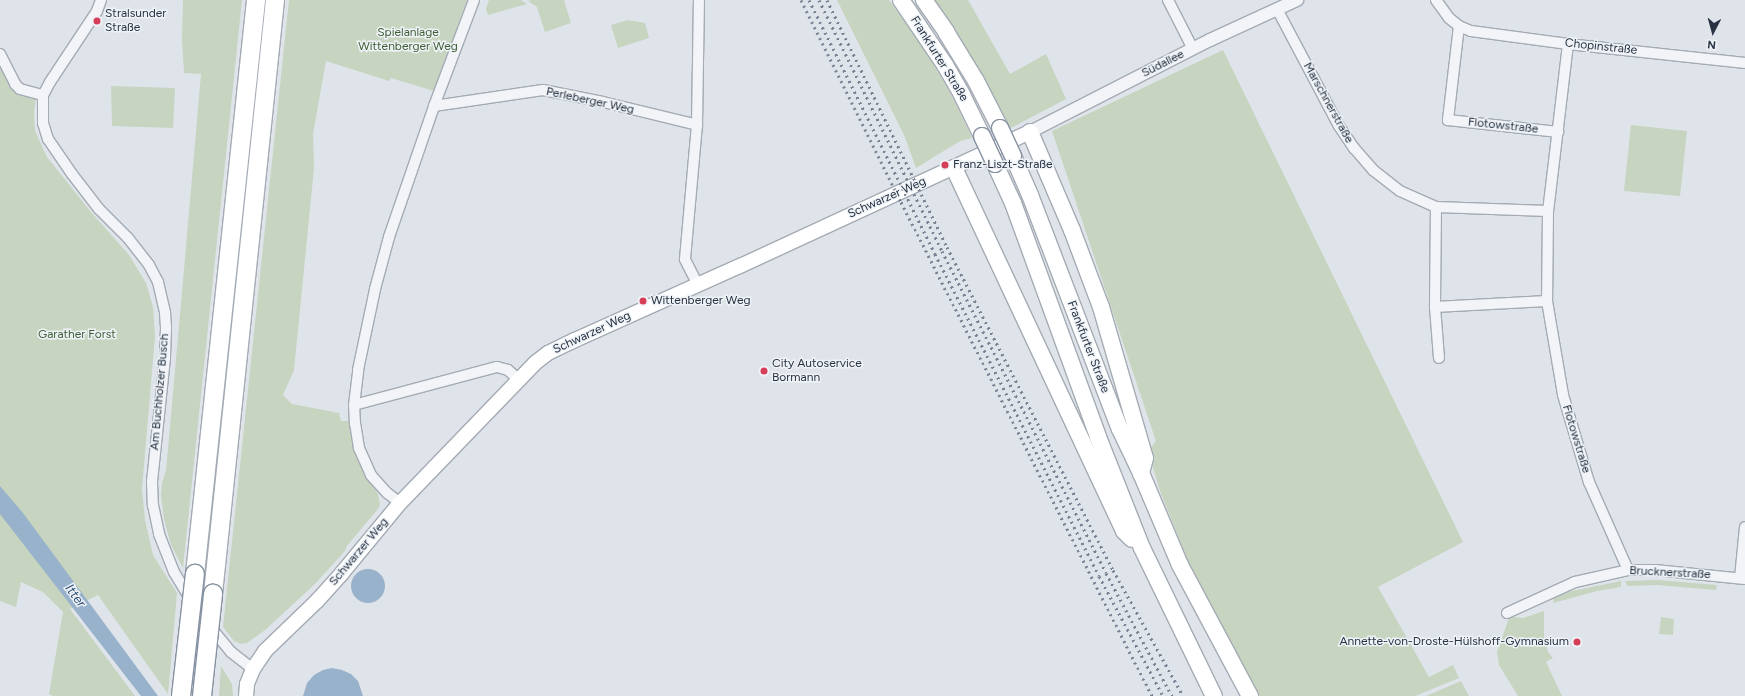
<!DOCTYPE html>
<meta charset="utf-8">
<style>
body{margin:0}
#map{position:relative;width:1745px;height:696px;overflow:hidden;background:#dfe4ea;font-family:Figtree,sans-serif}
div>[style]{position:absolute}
.green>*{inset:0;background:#c6d4c0}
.water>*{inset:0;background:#98b2cc}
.round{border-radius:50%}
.roads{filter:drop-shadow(1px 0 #a4abb4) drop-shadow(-1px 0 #a4abb4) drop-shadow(0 1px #a4abb4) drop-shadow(0 -1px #a4abb4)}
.minor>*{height:10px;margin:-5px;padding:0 5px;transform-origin:5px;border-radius:5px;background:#f2f4f8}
.tertiary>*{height:12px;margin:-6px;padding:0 6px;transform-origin:6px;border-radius:6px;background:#f2f4f8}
.secondary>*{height:14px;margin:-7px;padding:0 7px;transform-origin:7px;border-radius:7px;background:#fff}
.trunk>*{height:16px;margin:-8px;padding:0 8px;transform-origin:8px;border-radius:8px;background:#fff}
.motorway>*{height:18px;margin:-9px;padding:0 9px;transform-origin:9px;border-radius:9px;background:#fff}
.rail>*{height:3px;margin-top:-1.5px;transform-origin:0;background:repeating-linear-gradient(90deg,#788394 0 2px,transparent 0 6px)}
.bridges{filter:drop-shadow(1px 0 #8691a1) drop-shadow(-1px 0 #8691a1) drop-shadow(0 1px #8691a1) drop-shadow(0 -1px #8691a1)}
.trunk-bridge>*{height:16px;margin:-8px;padding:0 8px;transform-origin:8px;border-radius:8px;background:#fff}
.motorway-bridge>*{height:18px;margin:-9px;padding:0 9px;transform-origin:9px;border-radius:9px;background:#fff}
.dots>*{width:11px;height:11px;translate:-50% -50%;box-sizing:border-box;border:2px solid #eff3f7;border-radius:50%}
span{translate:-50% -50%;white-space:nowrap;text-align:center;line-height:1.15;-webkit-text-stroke:3px #eff3f7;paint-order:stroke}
.poi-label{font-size:12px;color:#273242}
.left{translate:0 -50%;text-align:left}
.right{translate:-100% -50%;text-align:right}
.park-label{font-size:12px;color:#3d5e34}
.street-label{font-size:12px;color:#273242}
.water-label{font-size:13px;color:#2f5178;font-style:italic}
.north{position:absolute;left:1693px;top:12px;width:40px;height:40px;-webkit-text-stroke:3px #eff3f7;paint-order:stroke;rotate:186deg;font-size:11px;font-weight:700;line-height:16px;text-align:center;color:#273242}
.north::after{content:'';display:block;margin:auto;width:14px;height:18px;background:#273242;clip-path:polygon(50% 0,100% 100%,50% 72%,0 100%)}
</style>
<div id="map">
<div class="green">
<i style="clip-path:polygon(183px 0,242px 0,183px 568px,171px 545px,164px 519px,161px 496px,162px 483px,166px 471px,183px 281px,201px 74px,184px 73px,182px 39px)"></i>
<i style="clip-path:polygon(289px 0,467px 0,434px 91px,391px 78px,389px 81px,326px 61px,313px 134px,314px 168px,294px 370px,283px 395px,292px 404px,339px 413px,341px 421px,351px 421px,350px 432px,356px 456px,361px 468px,378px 494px,380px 504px,378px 509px,346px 547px,345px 551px,315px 584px,265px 630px,247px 643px,241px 644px,234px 641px,223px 627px)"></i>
<i style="clip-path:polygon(489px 0,521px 0,527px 4px,488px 15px,486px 9px)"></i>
<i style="clip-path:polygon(532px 0,564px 0,571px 23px,545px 32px,537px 7px,528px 1px)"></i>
<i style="clip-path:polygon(837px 0,889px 0,927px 53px,953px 98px,972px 138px,960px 141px,916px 168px,904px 135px)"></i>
<i style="clip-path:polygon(933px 0,968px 0,1010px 74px,1046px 54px,1066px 99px,1009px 129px,967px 52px)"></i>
<i style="clip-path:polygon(628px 20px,645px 23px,649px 38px,618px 48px,611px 25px)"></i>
<i style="clip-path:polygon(1223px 50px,1463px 542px,1378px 587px,1429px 677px,1453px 665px,1459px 678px,1415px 696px,1260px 696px,1209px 606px,1190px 566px,1160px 491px,1148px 451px,1156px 441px,1052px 131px)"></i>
<i style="clip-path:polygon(0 59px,12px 85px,36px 98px,34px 112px,35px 131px,47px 157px,91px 212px,129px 255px,146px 283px,153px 307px,155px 336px,142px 489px,145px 520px,153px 555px,177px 593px,168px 694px,98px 595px,70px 609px,135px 696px,53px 696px,49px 694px,63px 612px,43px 592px,21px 582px,16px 607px,0 601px)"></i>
<i style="clip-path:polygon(111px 86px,175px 88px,173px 128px,112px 126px)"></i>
<i style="clip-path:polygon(1631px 125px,1687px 131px,1680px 196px,1624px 191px)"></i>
<i style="clip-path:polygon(1657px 580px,1717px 585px,1716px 590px,1657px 585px,1627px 586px,1625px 581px)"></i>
<i style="clip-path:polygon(1621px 581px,1621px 587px,1597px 591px,1553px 603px,1554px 597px,1572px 591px)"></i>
<i style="clip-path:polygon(1544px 611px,1544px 638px,1548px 652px,1553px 658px,1546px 662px,1562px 696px,1518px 696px,1499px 665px,1497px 652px,1509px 618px,1513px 617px,1523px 618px)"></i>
<i style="clip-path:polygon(1661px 617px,1674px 619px,1673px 635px,1659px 634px)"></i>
<i style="clip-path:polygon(221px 666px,232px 684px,233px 696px,219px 696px)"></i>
<i style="clip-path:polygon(1461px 681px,1469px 696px,1426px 696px)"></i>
</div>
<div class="water">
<i style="clip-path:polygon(0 486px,23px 513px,158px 696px,141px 696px,0 514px)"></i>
<i class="round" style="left:351px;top:569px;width:34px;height:34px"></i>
<i style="clip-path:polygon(332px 668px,342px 670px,351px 674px,358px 681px,363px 696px,303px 696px,307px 683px,314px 675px,323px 670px)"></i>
</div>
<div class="roads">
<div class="minor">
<i style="left:101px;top:0;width:12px;rotate:110deg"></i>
<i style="left:97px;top:11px;width:85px;rotate:123.5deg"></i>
<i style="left:50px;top:82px;width:15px;rotate:118deg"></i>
<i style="left:43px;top:95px;width:28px;rotate:90deg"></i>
<i style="left:43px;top:123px;width:17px;rotate:73deg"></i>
<i style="left:48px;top:139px;width:42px;rotate:55.6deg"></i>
<i style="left:72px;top:174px;width:44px;rotate:52.4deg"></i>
<i style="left:99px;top:209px;width:41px;rotate:45deg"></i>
<i style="left:128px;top:238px;width:34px;rotate:52deg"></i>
<i style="left:149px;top:265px;width:19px;rotate:62deg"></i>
<i style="left:158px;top:282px;width:32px;rotate:77deg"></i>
<i style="left:165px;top:313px;width:15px;rotate:86deg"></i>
<i style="left:166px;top:328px;width:30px;rotate:92deg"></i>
<i style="left:165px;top:358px;width:125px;rotate:96deg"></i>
<i style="left:152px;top:482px;width:23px;rotate:88deg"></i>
<i style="left:153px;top:505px;width:30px;rotate:78deg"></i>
<i style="left:159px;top:534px;width:41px;rotate:68.5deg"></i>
<i style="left:174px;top:572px;width:47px;rotate:59deg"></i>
<i style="left:198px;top:612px;width:52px;rotate:50.5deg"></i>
<i style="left:231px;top:652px;width:28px;rotate:38deg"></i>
<i style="left:1168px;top:0;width:55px;rotate:63deg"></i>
<i style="left:1436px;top:0;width:22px;rotate:54deg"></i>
<i style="left:1449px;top:18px;width:13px;rotate:39deg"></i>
<i style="left:1459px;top:26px;width:13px;rotate:23deg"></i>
<i style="left:1471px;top:31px;width:98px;rotate:7.6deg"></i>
<i style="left:1568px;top:44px;width:178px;rotate:6.1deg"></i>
<i style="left:1277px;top:9px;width:132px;rotate:62.1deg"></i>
<i style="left:1339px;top:126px;width:27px;rotate:56deg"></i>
<i style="left:1354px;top:148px;width:29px;rotate:49deg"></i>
<i style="left:1373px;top:170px;width:34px;rotate:38deg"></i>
<i style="left:1400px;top:191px;width:39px;rotate:24deg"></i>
<i style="left:1436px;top:207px;width:112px;rotate:2deg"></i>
<i style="left:1459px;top:26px;width:95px;rotate:96.7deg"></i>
<i style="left:1448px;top:120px;width:111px;rotate:6.2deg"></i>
<i style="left:1568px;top:44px;width:168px;rotate:96.8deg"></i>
<i style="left:1548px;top:211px;width:90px;rotate:90.6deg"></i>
<i style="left:1547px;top:301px;width:95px;rotate:80.3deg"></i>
<i style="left:1563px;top:395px;width:91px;rotate:73.4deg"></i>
<i style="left:1589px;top:482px;width:96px;rotate:66.1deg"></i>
<i style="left:0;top:54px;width:34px;rotate:63deg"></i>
<i style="left:15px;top:84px;width:7px;rotate:45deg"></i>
<i style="left:20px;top:89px;width:24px;rotate:15deg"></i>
<i style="left:434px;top:106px;width:110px;rotate:-8.4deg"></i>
<i style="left:543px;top:90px;width:61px;rotate:11.3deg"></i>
<i style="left:603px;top:102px;width:97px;rotate:13.7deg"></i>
<i style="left:1436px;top:207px;width:100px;rotate:90.6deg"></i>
<i style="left:1435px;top:307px;width:51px;rotate:85.5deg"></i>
<i style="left:698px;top:285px;width:29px;rotate:-117deg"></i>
<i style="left:685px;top:259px;width:135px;rotate:-84.9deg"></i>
<i style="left:697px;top:125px;width:125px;rotate:-89.1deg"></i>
<i style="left:1435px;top:307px;width:112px;rotate:-3.1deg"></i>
<i style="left:354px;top:405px;width:148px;rotate:-14.9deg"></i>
<i style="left:497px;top:367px;width:11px;rotate:15deg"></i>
<i style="left:508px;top:370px;width:13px;rotate:42deg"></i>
<i style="left:400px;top:503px;width:16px;rotate:-142deg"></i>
<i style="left:387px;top:493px;width:24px;rotate:-132deg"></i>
<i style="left:371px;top:475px;width:30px;rotate:-114deg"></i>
<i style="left:359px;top:448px;width:24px;rotate:-99deg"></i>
<i style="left:355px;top:424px;width:19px;rotate:-93deg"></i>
<i style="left:354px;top:405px;width:35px;rotate:-83deg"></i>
<i style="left:358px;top:370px;width:83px;rotate:-78.1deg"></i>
<i style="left:375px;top:289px;width:54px;rotate:-74.9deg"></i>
<i style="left:389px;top:237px;width:139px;rotate:-71deg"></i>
<i style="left:434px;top:106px;width:113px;rotate:-69.3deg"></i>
<i style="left:1740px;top:578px;width:51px;rotate:-84.4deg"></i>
<i style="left:1507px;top:613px;width:75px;rotate:-24.5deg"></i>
<i style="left:1575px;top:582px;width:54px;rotate:-12.8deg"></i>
<i style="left:1628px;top:570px;width:27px"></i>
<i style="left:1655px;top:570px;width:90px;rotate:5.7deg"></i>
</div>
<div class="tertiary">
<i style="left:1030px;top:132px;width:202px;rotate:-27.1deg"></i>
<i style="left:1210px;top:40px;width:96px;rotate:-24.7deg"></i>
</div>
<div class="secondary">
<i style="left:246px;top:696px;width:12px;rotate:-85deg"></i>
<i style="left:247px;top:684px;width:16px;rotate:-68deg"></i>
<i style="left:253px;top:669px;width:22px;rotate:-56deg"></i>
<i style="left:265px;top:651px;width:72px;rotate:-43.9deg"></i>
<i style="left:317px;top:601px;width:38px;rotate:-48deg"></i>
<i style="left:342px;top:573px;width:91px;rotate:-50.4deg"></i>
<i style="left:400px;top:503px;width:194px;rotate:-46deg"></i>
<i style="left:535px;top:363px;width:16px;rotate:-38deg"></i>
<i style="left:548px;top:353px;width:30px;rotate:-26deg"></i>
<i style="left:575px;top:340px;width:181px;rotate:-24.2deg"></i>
<i style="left:740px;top:266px;width:319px;rotate:-24.8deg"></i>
</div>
<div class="trunk">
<i style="left:901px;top:0;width:78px;rotate:55.9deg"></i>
<i style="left:945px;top:65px;width:34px;rotate:60deg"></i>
<i style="left:962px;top:95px;width:46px;rotate:64deg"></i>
<i style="left:924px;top:0;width:39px;rotate:55deg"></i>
<i style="left:946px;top:32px;width:57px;rotate:58.5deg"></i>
<i style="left:976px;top:81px;width:53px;rotate:62.9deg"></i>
<i style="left:1030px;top:132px;width:107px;rotate:66.8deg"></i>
<i style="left:1072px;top:230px;width:82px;rotate:69.4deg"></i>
<i style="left:1101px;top:307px;width:157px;rotate:73.8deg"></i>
<i style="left:1145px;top:458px;width:16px;rotate:105deg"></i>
<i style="left:1013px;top:156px;width:43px;rotate:66.4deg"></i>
<i style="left:1030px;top:195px;width:251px;rotate:69deg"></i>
<i style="left:1120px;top:429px;width:49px;rotate:64.5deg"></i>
<i style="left:1141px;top:473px;width:100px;rotate:67deg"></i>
<i style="left:1180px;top:565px;width:149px;rotate:61.9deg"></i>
<i style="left:995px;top:164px;width:43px;rotate:65.2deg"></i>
<i style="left:1013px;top:203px;width:249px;rotate:70deg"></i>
<i style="left:1098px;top:437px;width:119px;rotate:68.4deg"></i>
<i style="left:1142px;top:548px;width:165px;rotate:64.1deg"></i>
<i style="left:954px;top:168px;width:401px;rotate:64.9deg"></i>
<i style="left:1124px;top:531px;width:11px;rotate:45deg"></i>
</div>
<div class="motorway">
<i style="left:195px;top:574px;width:577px;rotate:-83.93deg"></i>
<i style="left:213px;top:594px;width:597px;rotate:-84.04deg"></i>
</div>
</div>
<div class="rail">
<i style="left:801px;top:0;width:225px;rotate:63.7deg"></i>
<i style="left:901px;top:202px;width:554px;rotate:63.07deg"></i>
<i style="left:809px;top:0;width:284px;rotate:63.6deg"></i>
<i style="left:935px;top:254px;width:361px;rotate:63deg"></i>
<i style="left:1099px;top:576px;width:136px;rotate:61.9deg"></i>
<i style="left:819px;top:0;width:280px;rotate:63.9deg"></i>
<i style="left:942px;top:251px;width:361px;rotate:63deg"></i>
<i style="left:1106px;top:573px;width:140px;rotate:61.8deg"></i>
<i style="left:827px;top:0;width:275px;rotate:64.1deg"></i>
<i style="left:947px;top:247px;width:363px;rotate:62.8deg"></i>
<i style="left:1113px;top:570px;width:144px;rotate:60.9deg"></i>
</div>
<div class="bridges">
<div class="trunk-bridge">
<i style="left:1000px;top:128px;width:31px;rotate:65deg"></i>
<i style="left:982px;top:136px;width:31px;rotate:65deg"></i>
</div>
<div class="motorway-bridge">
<i style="left:181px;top:696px;width:123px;rotate:-83.5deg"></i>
<i style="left:202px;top:696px;width:103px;rotate:-83.8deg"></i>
</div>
</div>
<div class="dots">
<i style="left:97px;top:21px;background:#d63d58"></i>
<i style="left:945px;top:165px;background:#d63d58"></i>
<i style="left:643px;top:301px;background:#d63d58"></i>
<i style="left:764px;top:371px;background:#d63d58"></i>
<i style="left:1577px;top:642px;background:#d63d58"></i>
</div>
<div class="poi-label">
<span class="left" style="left:105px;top:21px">Stralsunder<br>Straße</span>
<span class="left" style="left:953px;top:165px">Franz-Liszt-Straße</span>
<span class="left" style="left:651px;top:301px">Wittenberger Weg</span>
<span class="left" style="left:772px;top:371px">City Autoservice<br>Bormann</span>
<span class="right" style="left:1569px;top:642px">Annette-von-Droste-Hülshoff-Gymnasium</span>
</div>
<div class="park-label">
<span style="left:408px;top:40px">Spielanlage<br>Wittenberger Weg</span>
<span style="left:77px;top:335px">Garather Forst</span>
</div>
<div class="street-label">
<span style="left:1601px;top:47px;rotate:6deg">Chopinstraße</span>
<span style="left:939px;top:59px;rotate:58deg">Frankfurter Straße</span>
<span style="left:1163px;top:64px;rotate:-27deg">Südallee</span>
<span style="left:590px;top:101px;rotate:12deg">Perleberger Weg</span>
<span style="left:1328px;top:103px;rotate:61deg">Marschnerstraße</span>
<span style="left:1503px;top:126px;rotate:6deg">Flotowstraße</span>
<span style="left:887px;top:198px;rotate:-24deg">Schwarzer Weg</span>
<span style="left:592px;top:333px;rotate:-25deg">Schwarzer Weg</span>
<span style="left:1088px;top:347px;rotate:69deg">Frankfurter Straße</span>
<span style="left:160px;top:392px;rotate:-85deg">Am Buchholzer Busch</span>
<span style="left:1576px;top:439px;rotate:73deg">Flotowstraße</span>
<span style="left:359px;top:552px;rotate:-50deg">Schwarzer Weg</span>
<span style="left:1670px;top:573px;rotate:3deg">Brucknerstraße</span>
</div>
<div class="water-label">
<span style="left:75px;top:596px;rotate:53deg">Itter</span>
</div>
<div class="north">N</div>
</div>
